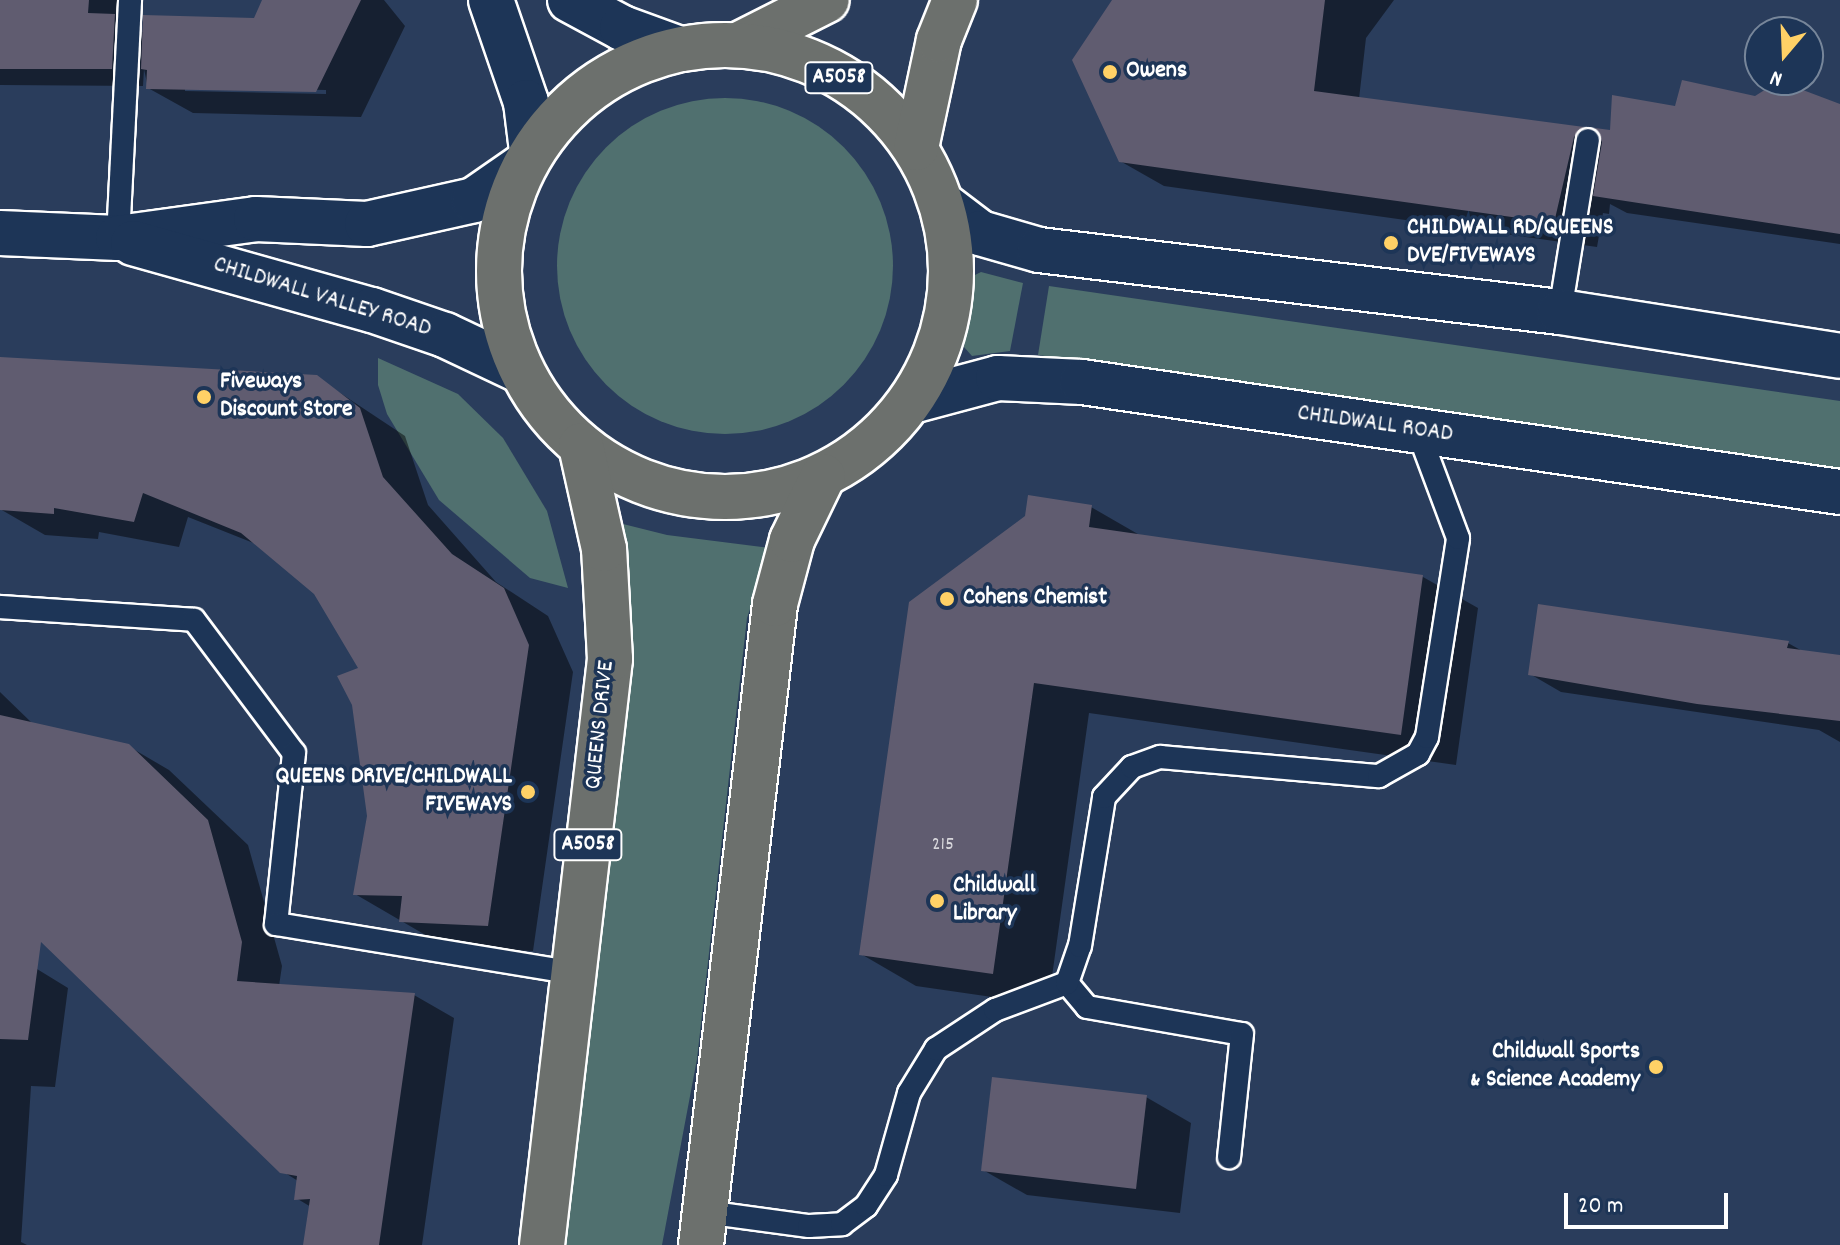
<!DOCTYPE html>
<style>
body{margin:0}
#map{position:relative;width:1840px;height:1245px;overflow:hidden;background:#2a3d5c;font-family:Dekko,sans-serif}
div>[style]{position:absolute}
.green>*{inset:0;background:#50706f}
.round{border-radius:50%}
.shadow>*{inset:0;background:#0007}
.building>*{inset:0;background:#605c70}
.roads{filter:drop-shadow(2px 0 #fff) drop-shadow(-2px 0 #fff) drop-shadow(0 2px #fff) drop-shadow(0 -2px #fff)}
.service>*{height:22px;margin:-11px;padding:0 11px;transform-origin:11px;border-radius:11px;background:#1d3557}
.tertiary>*{height:44px;margin:-22px;padding:0 22px;transform-origin:22px;border-radius:22px;background:#1d3557}
.secondary>*{height:44px;margin:-22px;padding:0 22px;transform-origin:22px;border-radius:22px;background:#1d3557}
.trunk>*{height:44px;margin:-22px;padding:0 22px;transform-origin:22px;border-radius:22px;background:#6c706d}
.trunk>.ring{margin:-22px;padding:0;box-sizing:content-box;background:none;border:44px solid #6c706d;border-radius:50%}
.dots>*{width:22px;height:22px;translate:-50% -50%;box-sizing:border-box;border:4px solid #1d3557;border-radius:50%}
span{translate:-50% -50%;white-space:nowrap;text-align:center;line-height:1.15;-webkit-text-stroke:7px #1d3557;paint-order:stroke}
.number-label{font-size:20px;color:#d7d6db}
.number-label span{-webkit-text-stroke-width:0}
.shield-label span{padding:2px 6px;background:#1d3557;border:2px solid;border-radius:6px;-webkit-text-stroke-width:0}
.shield-label{font-size:22px;color:#fff;font-weight:700}
.poi-label{font-size:24px;color:#fff;font-weight:700}
.left{translate:0 -50%;text-align:left}
.right{translate:-100% -50%;text-align:right}
.street-label{font-size:24px;color:#fff}
.north{position:absolute;left:1744px;top:16px;width:80px;height:80px;box-sizing:border-box;background:#1d3557;border:2px solid #77869a;border-radius:50%;rotate:199deg;font-size:22px;font-weight:700;line-height:32px;text-align:center;color:#fff}
.north::after{content:'';display:block;margin:auto;width:28px;height:36px;background:#ffd166;clip-path:polygon(50% 0,100% 100%,50% 72%,0 100%)}
.scale{position:absolute;left:1564px;top:1193px;width:164px;height:36px;box-sizing:border-box;border:4px solid #fff;border-top:0;padding-left:10px;font-size:24px;line-height:28px;white-space:nowrap;color:#fff;-webkit-text-stroke:6px #1d3557;paint-order:stroke}
</style>
<div id="map">
<div class="green">
<i class="round" style="left:557px;top:98px;width:336px;height:336px"></i>
<i style="clip-path:polygon(981px 272px,1023px 283px,1010px 351px,972px 356px,964px 347px,975px 275px)"></i>
<i style="clip-path:polygon(1049px 286px,1840px 401px,1840px 472px,1038px 355px)"></i>
<i style="clip-path:polygon(378px 358px,458px 394px,503px 438px,547px 511px,568px 588px,530px 578px,439px 500px,387px 414px,378px 385px)"></i>
<i style="clip-path:polygon(619px 523px,667px 535px,771px 548px,747px 618px,697px 1059px,662px 1245px,559px 1245px)"></i>
</div>
<div class="shadow">
<i style="clip-path:polygon(evenodd,0 0,122px 0,120px 19px,144px 33px,290px 22px,272px 0,384px 0,405px 26px,361px 117px,193px 113px,148px 88px,144px 69px,143px 86px,0 85px,0 0,185px 87px,326px 90px,326px 94px,185px 91px,185px 87px)"></i>
<i style="clip-path:polygon(1115px 0,1394px 0,1366px 38px,1359px 99px,1583px 129px,1603px 140px,1676px 108px,1840px 129px,1840px 244px,1627px 213px,1610px 204px,1609px 214px,1603px 213px,1597px 247px,1164px 186px,1120px 161px)"></i>
<i style="clip-path:polygon(0 359px,316px 377px,405px 436px,428px 505px,496px 582px,548px 616px,573px 672px,533px 951px,446px 947px,355px 894px,369px 816px,354px 704px,361px 669px,316px 593px,261px 546px,188px 517px,179px 547px,99px 532px,98px 539px,45px 535px,0 509px)"></i>
<i style="clip-path:polygon(1091px 507px,1143px 537px,1423px 577px,1478px 608px,1456px 765px,1089px 713px,1048px 1005px,916px 986px,861px 954px)"></i>
<i style="clip-path:polygon(1788px 643px,1804px 652px,1840px 656px,1840px 742px,1819px 730px,1561px 692px,1530px 674px)"></i>
<i style="clip-path:polygon(0 692px,33px 724px,128px 746px,169px 770px,248px 845px,282px 966px,279px 986px,414px 995px,454px 1018px,422px 1245px,305px 1245px,311px 1207px,296px 1198px,298px 1181px,282px 1171px,0 900px)"></i>
<i style="clip-path:polygon(0 966px,37px 969px,68px 988px,55px 1087px,31px 1086px,21px 1242px,27px 1245px,0 1245px)"></i>
<i style="clip-path:polygon(1146px 1097px,1191px 1123px,1180px 1213px,1027px 1195px,983px 1170px)"></i>
</div>
<div class="building">
<i style="clip-path:polygon(0 0,89px 0,88px 13px,115px 14px,112px 69px,0 69px)"></i>
<i style="clip-path:polygon(262px 0,361px 0,316px 92px,146px 89px,147px 70px,141px 69px,143px 15px,254px 18px)"></i>
<i style="clip-path:polygon(1112px 0,1325px 0,1314px 91px,1584px 127px,1574px 137px,1554px 223px,1119px 162px,1072px 60px)"></i>
<i style="clip-path:polygon(1682px 80px,1755px 96px,1779px 81px,1840px 104px,1840px 234px,1593px 196px,1602px 142px,1595px 128px,1610px 130px,1612px 95px,1675px 106px)"></i>
<i style="clip-path:polygon(0 357px,317px 375px,360px 408px,383px 477px,452px 554px,504px 588px,529px 645px,488px 926px,399px 922px,402px 896px,353px 895px,367px 816px,352px 705px,337px 676px,358px 668px,314px 594px,241px 533px,143px 493px,134px 522px,54px 508px,54px 514px,0 510px)"></i>
<i style="clip-path:polygon(1028px 495px,1092px 505px,1089px 527px,1423px 575px,1401px 735px,1034px 683px,993px 974px,859px 955px,909px 602px,1025px 516px)"></i>
<i style="clip-path:polygon(1538px 604px,1789px 641px,1787px 648px,1840px 655px,1840px 721px,1697px 704px,1528px 675px)"></i>
<i style="clip-path:polygon(0 715px,129px 744px,208px 820px,242px 942px,237px 981px,415px 993px,379px 1245px,303px 1245px,310px 1199px,294px 1200px,297px 1176px,280px 1173px,41px 942px,28px 1040px,0 1039px)"></i>
<i style="clip-path:polygon(992px 1077px,1147px 1095px,1136px 1189px,981px 1171px)"></i>
</div>
<div class="roads">
<div class="service">
<i style="left:118px;top:238px;width:238px;rotate:-87.1deg"></i>
<i style="left:1560px;top:312px;width:174px;rotate:-80.8deg"></i>
<i style="left:0;top:607px;width:194px;rotate:3.8deg"></i>
<i style="left:194px;top:620px;width:166px;rotate:53.1deg"></i>
<i style="left:294px;top:753px;width:172px;rotate:96deg"></i>
<i style="left:276px;top:924px;width:302px;rotate:9.3deg"></i>
<i style="left:1067px;top:983px;width:31px;rotate:50deg"></i>
<i style="left:1087px;top:1007px;width:157px;rotate:9.9deg"></i>
<i style="left:1242px;top:1034px;width:124px;rotate:96deg"></i>
<i style="left:705px;top:1212px;width:105px;rotate:7.7deg"></i>
<i style="left:809px;top:1226px;width:33px;rotate:-3deg"></i>
<i style="left:842px;top:1224px;width:30px;rotate:-37deg"></i>
<i style="left:866px;top:1206px;width:37px;rotate:-57deg"></i>
<i style="left:886px;top:1175px;width:85px;rotate:-74.3deg"></i>
<i style="left:909px;top:1093px;width:52px;rotate:-58.5deg"></i>
<i style="left:936px;top:1049px;width:71px;rotate:-33.5deg"></i>
<i style="left:995px;top:1010px;width:77px;rotate:-20.6deg"></i>
<i style="left:1067px;top:983px;width:39px;rotate:-71deg"></i>
<i style="left:1080px;top:946px;width:151px;rotate:-80.8deg"></i>
<i style="left:1104px;top:797px;width:41px;rotate:-47deg"></i>
<i style="left:1132px;top:767px;width:30px;rotate:-20deg"></i>
<i style="left:1160px;top:757px;width:220px;rotate:5deg"></i>
<i style="left:1379px;top:776px;width:45px;rotate:-29.4deg"></i>
<i style="left:1418px;top:754px;width:19px;rotate:-62deg"></i>
<i style="left:1427px;top:737px;width:201px;rotate:-81.1deg"></i>
<i style="left:1458px;top:538px;width:114px;rotate:-110.5deg"></i>
</div>
<div class="tertiary">
<i style="left:491px;top:0;width:108px;rotate:71.1deg"></i>
<i style="left:526px;top:102px;width:49px;rotate:83deg"></i>
<i style="left:570px;top:0;width:59px;rotate:28.3deg"></i>
<i style="left:622px;top:28px;width:62px;rotate:19.9deg"></i>
</div>
<div class="secondary">
<i style="left:942px;top:204px;width:48px;rotate:37.3deg"></i>
<i style="left:980px;top:233px;width:61px;rotate:16.1deg"></i>
<i style="left:1039px;top:250px;width:525px;rotate:6.79deg"></i>
<i style="left:1560px;top:312px;width:283px;rotate:8.9deg"></i>
<i style="left:0;top:233px;width:118px;rotate:2.4deg"></i>
<i style="left:118px;top:238px;width:139px;rotate:-7.8deg"></i>
<i style="left:256px;top:219px;width:111px;rotate:2.6deg"></i>
<i style="left:367px;top:224px;width:110px;rotate:-12.6deg"></i>
<i style="left:474px;top:200px;width:60px;rotate:-34.8deg"></i>
<i style="left:133px;top:243px;width:248px;rotate:15.7deg"></i>
<i style="left:372px;top:310px;width:77px;rotate:18.9deg"></i>
<i style="left:445px;top:335px;width:84px;rotate:25.3deg"></i>
<i style="left:912px;top:401px;width:89px;rotate:-15deg"></i>
<i style="left:998px;top:378px;width:84px;rotate:2.7deg"></i>
<i style="left:1082px;top:382px;width:766px;rotate:8.26deg"></i>
</div>
<div class="trunk">
<i style="left:740px;top:44px;width:97px;rotate:-26.8deg"></i>
<i class="ring" style="left:499px;top:45px;width:408px;height:408px"></i>
<i style="left:916px;top:148px;width:110px;rotate:-78deg"></i>
<i style="left:939px;top:40px;width:43px;rotate:-68.2deg"></i>
<i style="left:542px;top:1245px;width:590px;rotate:-83.38deg"></i>
<i style="left:610px;top:659px;width:110px;rotate:-93.1deg"></i>
<i style="left:604px;top:549px;width:106px;rotate:-102.6deg"></i>
<i style="left:701px;top:1245px;width:645px;rotate:-83.41deg"></i>
<i style="left:775px;top:604px;width:66px;rotate:-75.1deg"></i>
<i style="left:792px;top:540px;width:71px;rotate:-64.2deg"></i>
</div>
</div>
<div class="dots">
<i style="left:1110px;top:72px;background:#ffd166"></i>
<i style="left:1391px;top:243px;background:#ffd166"></i>
<i style="left:204px;top:397px;background:#ffd166"></i>
<i style="left:947px;top:599px;background:#ffd166"></i>
<i style="left:528px;top:792px;background:#ffd166"></i>
<i style="left:937px;top:901px;background:#ffd166"></i>
<i style="left:1656px;top:1067px;background:#ffd166"></i>
</div>
<div class="number-label">
<span style="left:943px;top:845px">215</span>
</div>
<div class="shield-label">
<span style="left:839px;top:78px">A5058</span>
<span style="left:588px;top:845px">A5058</span>
</div>
<div class="poi-label">
<span class="left" style="left:1126px;top:72px">Owens</span>
<span class="left" style="left:1407px;top:243px">CHILDWALL RD/QUEENS<br>DVE/FIVEWAYS</span>
<span class="left" style="left:220px;top:397px">Fiveways<br>Discount Store</span>
<span class="left" style="left:963px;top:599px">Cohens Chemist</span>
<span class="right" style="left:512px;top:792px">QUEENS DRIVE/CHILDWALL<br>FIVEWAYS</span>
<span class="left" style="left:953px;top:901px">Childwall<br>Library</span>
<span class="right" style="left:1640px;top:1067px">Childwall Sports<br>&amp; Science Academy</span>
</div>
<div class="street-label">
<span style="left:322px;top:298px;rotate:17deg">CHILDWALL VALLEY ROAD</span>
<span style="left:1375px;top:425px;rotate:8deg">CHILDWALL ROAD</span>
<span style="left:601px;top:725px;rotate:-84deg">QUEENS DRIVE</span>
</div>
<div class="north">N</div>
<div class="scale">20 m</div>
</div>
